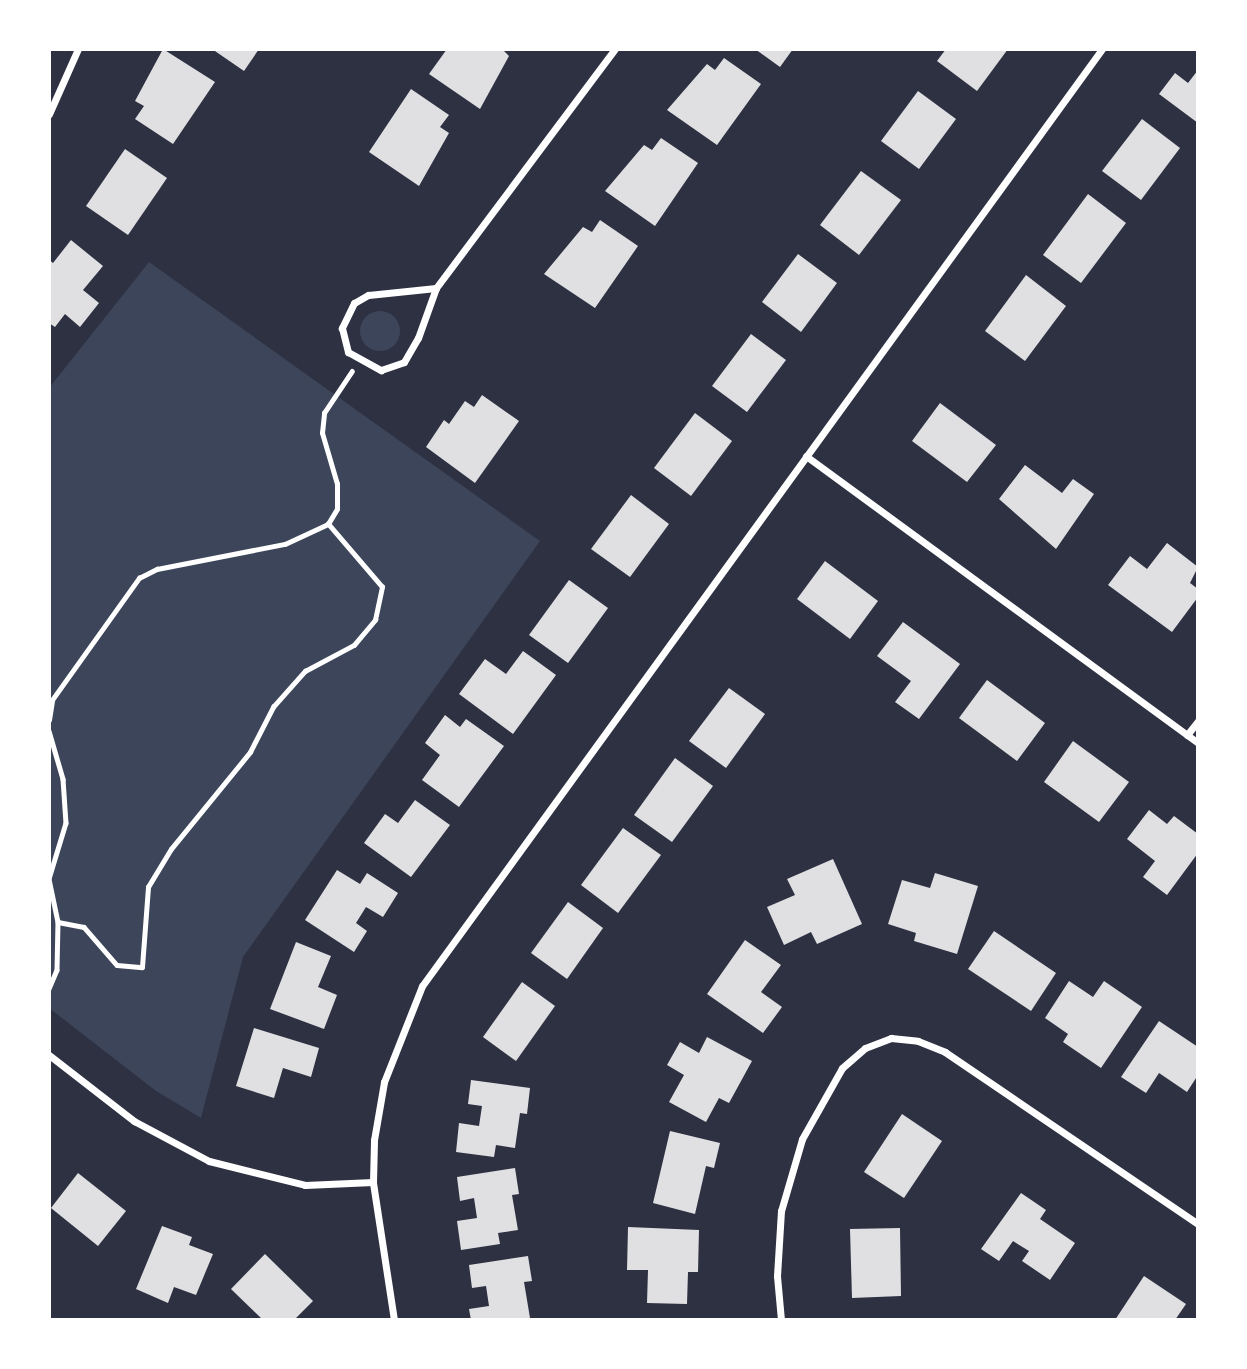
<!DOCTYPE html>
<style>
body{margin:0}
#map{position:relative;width:1247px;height:1369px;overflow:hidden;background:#2d3142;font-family:"PT Sans",sans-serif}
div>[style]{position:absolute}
.green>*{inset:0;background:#3c4559}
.round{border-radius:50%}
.building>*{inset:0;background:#e0e0e3}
.path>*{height:4.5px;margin:-2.25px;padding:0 2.25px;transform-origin:2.25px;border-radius:2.25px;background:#fff}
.minor>*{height:7px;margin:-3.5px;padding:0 3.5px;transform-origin:3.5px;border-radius:3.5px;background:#fff}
span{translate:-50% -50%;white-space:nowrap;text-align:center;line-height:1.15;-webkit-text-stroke:7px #fff;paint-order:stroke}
.frame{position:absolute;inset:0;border:51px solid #fff;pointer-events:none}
</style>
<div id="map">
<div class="green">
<i style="clip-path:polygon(149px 262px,540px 541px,243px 957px,201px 1118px,156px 1091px,49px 1008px,49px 388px)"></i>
<i class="round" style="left:360px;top:311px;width:40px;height:40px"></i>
</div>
<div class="building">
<i style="clip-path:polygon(163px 49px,215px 82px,173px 144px,135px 119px,144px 106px,135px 101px)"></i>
<i style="clip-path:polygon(212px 49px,259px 49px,244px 71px)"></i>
<i style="clip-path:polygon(447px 49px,502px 49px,509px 56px,480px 109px,429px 74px)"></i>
<i style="clip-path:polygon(755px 49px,793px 49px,780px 67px)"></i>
<i style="clip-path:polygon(946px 49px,1008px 49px,977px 91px,937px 61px)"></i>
<i style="clip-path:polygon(724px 58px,761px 84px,717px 145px,667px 110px,707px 64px,715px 70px)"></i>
<i style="clip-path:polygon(1198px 70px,1198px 123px,1159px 94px,1175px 73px,1188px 83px)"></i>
<i style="clip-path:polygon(411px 89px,449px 115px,440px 127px,449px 133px,419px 186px,369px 152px)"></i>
<i style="clip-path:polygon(918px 91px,956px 119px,919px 169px,881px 141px)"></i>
<i style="clip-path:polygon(1142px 119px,1180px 148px,1141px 200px,1102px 171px)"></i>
<i style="clip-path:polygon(661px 138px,698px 163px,655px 226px,605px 191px,644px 145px,652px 150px)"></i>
<i style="clip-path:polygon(125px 149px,167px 178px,128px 235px,86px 206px)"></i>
<i style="clip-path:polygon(861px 171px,901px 200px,859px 255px,820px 225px)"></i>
<i style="clip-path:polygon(1088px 194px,1126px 223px,1081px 283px,1043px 255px)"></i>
<i style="clip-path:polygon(600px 220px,638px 246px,595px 308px,544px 274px,583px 227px,592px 232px)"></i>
<i style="clip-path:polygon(71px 240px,103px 266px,83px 290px,99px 303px,80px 327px,65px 314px,55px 327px,49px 323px,49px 260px,53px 263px)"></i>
<i style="clip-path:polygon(798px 254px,837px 283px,801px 332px,762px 302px)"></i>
<i style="clip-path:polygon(1026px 275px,1066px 306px,1025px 361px,985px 331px)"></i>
<i style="clip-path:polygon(751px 334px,786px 360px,747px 412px,712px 386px)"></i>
<i style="clip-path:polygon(482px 395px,519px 421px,475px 483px,426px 447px,444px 420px,449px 424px,465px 401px,474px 407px)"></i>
<i style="clip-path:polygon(940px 403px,996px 445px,967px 482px,912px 441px)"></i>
<i style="clip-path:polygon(695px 413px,732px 441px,691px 496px,654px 468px)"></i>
<i style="clip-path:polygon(1025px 465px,1062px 493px,1073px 479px,1094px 494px,1056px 549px,999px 499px)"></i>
<i style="clip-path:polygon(631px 495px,669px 524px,630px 577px,591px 549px)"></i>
<i style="clip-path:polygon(1167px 543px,1198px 567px,1190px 583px,1198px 589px,1198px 597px,1172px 632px,1108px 585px,1130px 556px,1147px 569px)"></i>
<i style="clip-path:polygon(825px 561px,878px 601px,850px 639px,797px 599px)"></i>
<i style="clip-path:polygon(569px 580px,608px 608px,568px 663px,529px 635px)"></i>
<i style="clip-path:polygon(903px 622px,960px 664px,919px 719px,895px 702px,911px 681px,877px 656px)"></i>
<i style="clip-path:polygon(523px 651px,556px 675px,513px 734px,459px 694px,485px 659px,506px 674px)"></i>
<i style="clip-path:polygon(987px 680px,1045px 723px,1017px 761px,959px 718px)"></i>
<i style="clip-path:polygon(729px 688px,765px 714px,726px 768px,689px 741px)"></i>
<i style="clip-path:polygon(445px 715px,460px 727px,466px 719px,504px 746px,459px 807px,422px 780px,440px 755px,425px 743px)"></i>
<i style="clip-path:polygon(1073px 741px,1129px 782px,1099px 822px,1044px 782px)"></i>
<i style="clip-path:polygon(675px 758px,713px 786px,672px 842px,634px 815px)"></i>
<i style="clip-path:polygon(415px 800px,450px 825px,411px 877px,364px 843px,385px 814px,398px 823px)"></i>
<i style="clip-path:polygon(1149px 810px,1167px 824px,1174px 816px,1198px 834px,1198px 853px,1167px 895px,1143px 877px,1155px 861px,1127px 839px)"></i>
<i style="clip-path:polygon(623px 828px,661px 855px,618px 913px,581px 885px)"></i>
<i style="clip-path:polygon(833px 859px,862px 924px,817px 944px,811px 932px,784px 945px,767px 907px,795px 895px,787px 879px)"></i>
<i style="clip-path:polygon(337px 870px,360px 884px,367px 873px,398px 893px,383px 917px,366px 907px,356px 923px,367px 931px,354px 952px,305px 920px)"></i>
<i style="clip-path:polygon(935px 873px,978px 886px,957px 954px,914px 941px,916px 933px,888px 924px,902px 880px,930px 888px)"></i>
<i style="clip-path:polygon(568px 902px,603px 928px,567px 979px,531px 953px)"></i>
<i style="clip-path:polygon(994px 931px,1056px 973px,1031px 1011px,968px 969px)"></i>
<i style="clip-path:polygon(745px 940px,781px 965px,761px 992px,782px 1007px,763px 1033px,707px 994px)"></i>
<i style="clip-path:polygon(296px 942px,331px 956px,318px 987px,337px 995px,324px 1029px,270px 1009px)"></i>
<i style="clip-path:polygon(1069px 981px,1093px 997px,1104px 981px,1142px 1007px,1101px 1068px,1063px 1042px,1068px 1034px,1045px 1018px)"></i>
<i style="clip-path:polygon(522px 982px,555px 1006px,516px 1061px,483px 1037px)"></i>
<i style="clip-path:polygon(1159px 1021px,1198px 1047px,1198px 1075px,1187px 1092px,1159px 1073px,1146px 1093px,1121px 1077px)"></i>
<i style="clip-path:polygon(254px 1028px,319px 1048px,311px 1077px,283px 1068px,274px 1098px,236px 1086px)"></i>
<i style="clip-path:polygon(707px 1037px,752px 1061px,729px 1103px,719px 1098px,706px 1122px,669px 1102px,684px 1075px,667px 1065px,680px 1042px,699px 1053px)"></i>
<i style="clip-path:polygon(471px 1080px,530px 1088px,527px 1114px,520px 1113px,515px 1148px,496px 1145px,494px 1157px,456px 1152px,459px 1123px,479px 1126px,482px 1106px,468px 1104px)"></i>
<i style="clip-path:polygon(902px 1114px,942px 1141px,904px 1198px,864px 1172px)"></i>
<i style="clip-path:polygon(670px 1131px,720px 1143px,714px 1168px,706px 1166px,695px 1214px,653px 1203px)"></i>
<i style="clip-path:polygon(515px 1168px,519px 1194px,512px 1195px,518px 1230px,498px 1233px,500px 1244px,461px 1250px,457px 1221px,477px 1218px,474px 1198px,460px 1201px,457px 1177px)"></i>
<i style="clip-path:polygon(78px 1173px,126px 1211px,98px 1246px,51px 1208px)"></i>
<i style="clip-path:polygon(1021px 1193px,1046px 1210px,1040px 1219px,1075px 1243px,1050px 1280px,1022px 1261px,1029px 1251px,1013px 1241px,999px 1261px,981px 1249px)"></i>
<i style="clip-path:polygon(162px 1226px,192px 1237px,189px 1245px,213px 1254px,196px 1295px,174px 1287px,168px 1303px,136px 1289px)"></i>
<i style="clip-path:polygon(628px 1227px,699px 1230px,698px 1272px,688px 1272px,687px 1304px,647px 1303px,648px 1270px,627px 1270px)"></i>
<i style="clip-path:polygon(900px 1228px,901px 1296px,852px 1298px,850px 1229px)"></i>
<i style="clip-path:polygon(265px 1254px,313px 1301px,294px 1320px,263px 1320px,231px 1289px)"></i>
<i style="clip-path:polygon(528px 1256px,532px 1281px,524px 1282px,530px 1318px,471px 1320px,469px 1309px,489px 1306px,486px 1286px,472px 1288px,469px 1265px)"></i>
<i style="clip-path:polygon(1144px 1276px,1186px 1304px,1175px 1320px,1115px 1320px)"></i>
</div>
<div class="path">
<i style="left:49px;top:720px;width:20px;rotate:-81deg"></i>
<i style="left:52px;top:700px;width:150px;rotate:-54.5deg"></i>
<i style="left:139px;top:578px;width:20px;rotate:-27deg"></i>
<i style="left:157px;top:569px;width:130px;rotate:-11.1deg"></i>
<i style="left:285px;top:544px;width:47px;rotate:-24.9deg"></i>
<i style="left:328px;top:524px;width:17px;rotate:-59deg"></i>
<i style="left:337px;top:509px;width:25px;rotate:-90deg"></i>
<i style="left:337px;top:484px;width:53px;rotate:-106.4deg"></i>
<i style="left:322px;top:433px;width:20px;rotate:-84deg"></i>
<i style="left:324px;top:413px;width:50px;rotate:-56.3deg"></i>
<i style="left:49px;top:731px;width:50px;rotate:73.7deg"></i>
<i style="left:63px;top:779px;width:44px;rotate:86.1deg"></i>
<i style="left:66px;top:823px;width:59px;rotate:106.9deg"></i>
<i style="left:49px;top:879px;width:44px;rotate:78.2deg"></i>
<i style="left:58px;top:922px;width:48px;rotate:91.2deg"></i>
<i style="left:57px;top:970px;width:21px;rotate:113deg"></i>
<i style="left:58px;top:922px;width:26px;rotate:11deg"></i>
<i style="left:84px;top:927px;width:50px;rotate:49deg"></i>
<i style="left:117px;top:965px;width:25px;rotate:5deg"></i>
<i style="left:142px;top:967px;width:80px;rotate:-85.7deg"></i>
<i style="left:148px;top:887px;width:44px;rotate:-58.8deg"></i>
<i style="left:171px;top:849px;width:125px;rotate:-50.8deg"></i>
<i style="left:250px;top:752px;width:51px;rotate:-62.9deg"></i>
<i style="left:273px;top:707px;width:48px;rotate:-48.4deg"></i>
<i style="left:305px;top:671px;width:55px;rotate:-28deg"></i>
<i style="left:354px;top:645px;width:33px;rotate:-50deg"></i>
<i style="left:375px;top:620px;width:34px;rotate:-78deg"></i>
<i style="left:382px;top:587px;width:83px;rotate:-130.6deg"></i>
</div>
<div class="minor">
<i style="left:49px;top:114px;width:71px;rotate:-66deg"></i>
<i style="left:436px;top:288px;width:68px;rotate:174.1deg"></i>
<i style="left:368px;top:295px;width:16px;rotate:150deg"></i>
<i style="left:354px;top:303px;width:28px;rotate:116deg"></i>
<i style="left:342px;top:328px;width:25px;rotate:76deg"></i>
<i style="left:348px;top:352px;width:38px;rotate:29deg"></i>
<i style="left:381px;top:370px;width:24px;rotate:-19deg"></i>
<i style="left:404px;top:362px;width:28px;rotate:-60deg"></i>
<i style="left:418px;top:338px;width:53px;rotate:-70.2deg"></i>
<i style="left:436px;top:288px;width:299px;rotate:-53.2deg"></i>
<i style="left:806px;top:456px;width:486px;rotate:36.2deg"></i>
<i style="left:1187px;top:735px;width:18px;rotate:-52deg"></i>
<i style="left:49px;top:1055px;width:108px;rotate:37.8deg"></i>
<i style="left:134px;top:1121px;width:85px;rotate:28.1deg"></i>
<i style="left:209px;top:1161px;width:99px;rotate:14deg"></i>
<i style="left:305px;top:1185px;width:68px;rotate:-2.5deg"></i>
<i style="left:394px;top:1320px;width:140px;rotate:-98.7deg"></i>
<i style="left:373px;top:1182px;width:42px;rotate:-88.6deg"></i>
<i style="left:374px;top:1140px;width:59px;rotate:-80.2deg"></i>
<i style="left:384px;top:1082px;width:103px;rotate:-68.4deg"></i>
<i style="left:422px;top:986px;width:1158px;rotate:-54.03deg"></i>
<i style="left:781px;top:1320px;width:44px;rotate:-95.2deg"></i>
<i style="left:777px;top:1276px;width:65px;rotate:-86.5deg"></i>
<i style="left:781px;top:1211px;width:75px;rotate:-73.7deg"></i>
<i style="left:802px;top:1139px;width:81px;rotate:-60.6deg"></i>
<i style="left:842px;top:1068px;width:30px;rotate:-41deg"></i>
<i style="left:865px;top:1048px;width:28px;rotate:-21deg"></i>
<i style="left:891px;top:1038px;width:27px;rotate:6deg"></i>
<i style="left:918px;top:1041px;width:29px;rotate:22deg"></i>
<i style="left:945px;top:1052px;width:306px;rotate:34.2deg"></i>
</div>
<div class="frame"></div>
</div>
